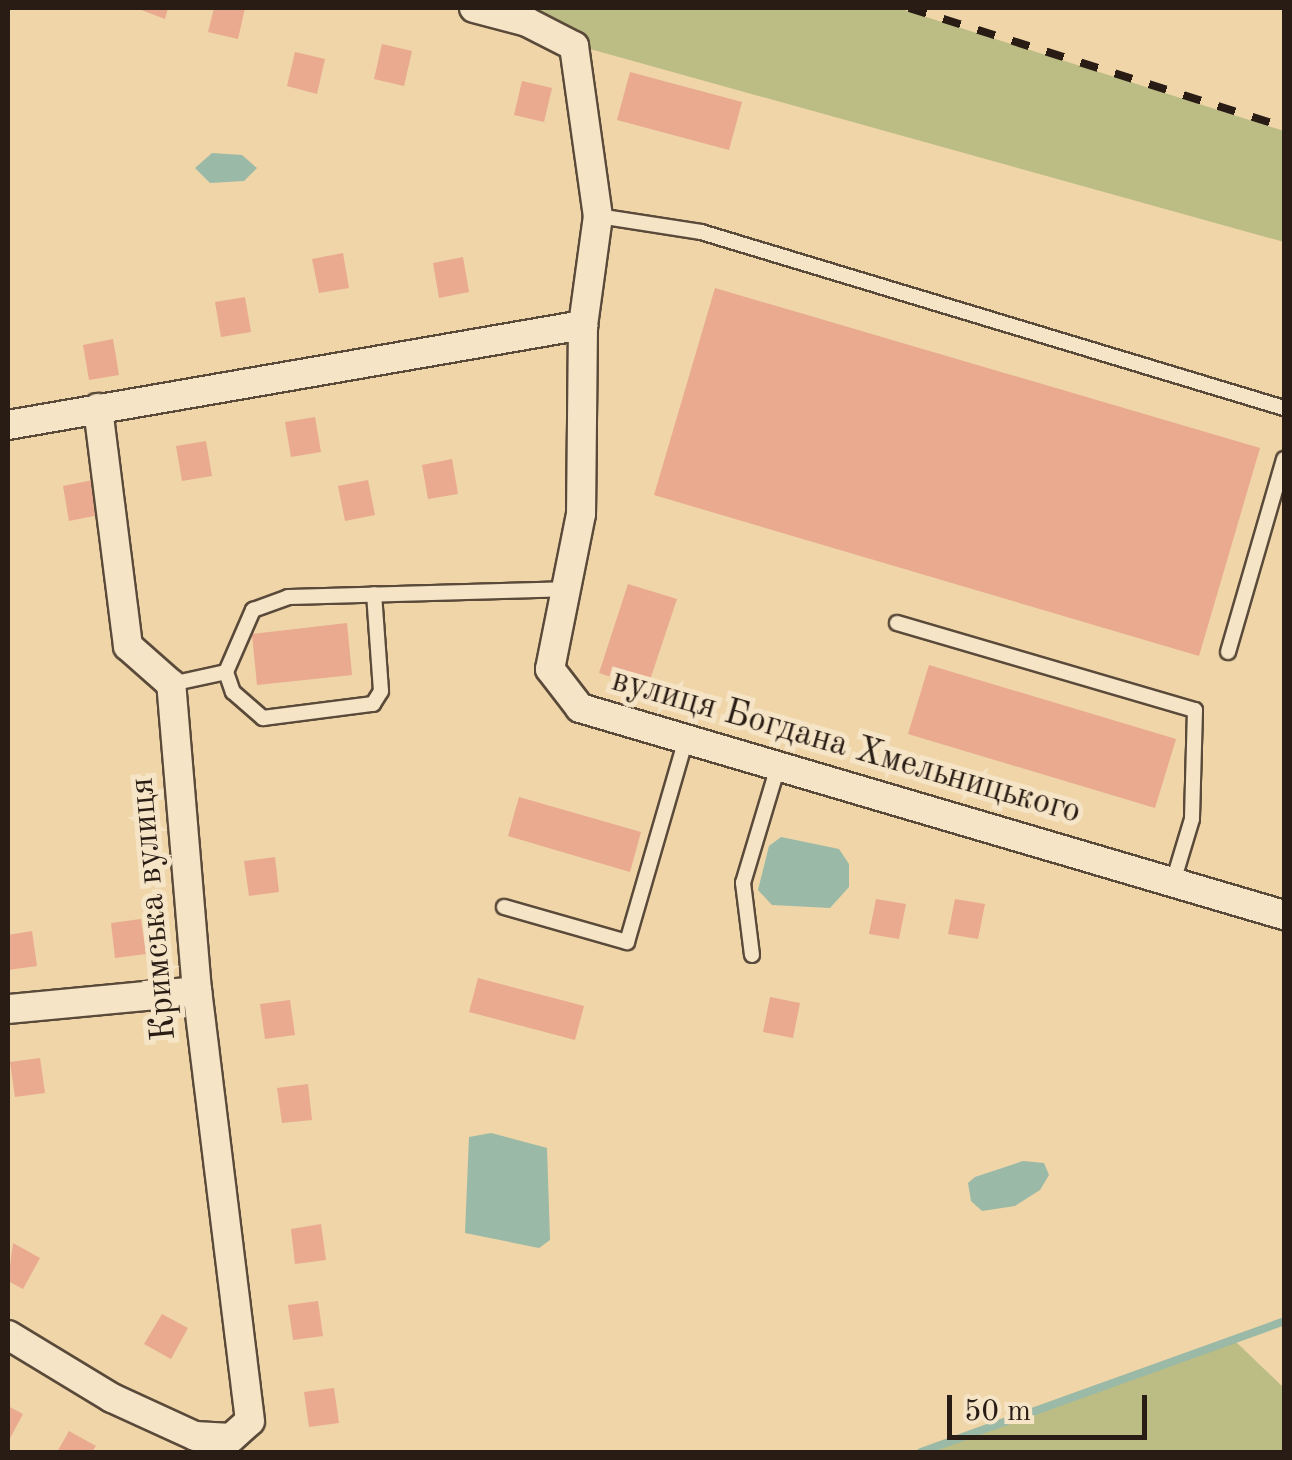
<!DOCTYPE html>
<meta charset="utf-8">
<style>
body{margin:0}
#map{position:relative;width:1292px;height:1460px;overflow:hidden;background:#efd5a8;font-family:"Old Standard TT",serif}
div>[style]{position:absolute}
.green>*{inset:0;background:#bcbc85}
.water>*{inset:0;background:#9ab9a6}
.stream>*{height:8px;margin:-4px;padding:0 4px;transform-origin:4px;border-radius:4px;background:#9ab9a6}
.building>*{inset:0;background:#e9aa8f}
.roads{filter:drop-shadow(2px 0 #5a4a3a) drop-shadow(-2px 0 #5a4a3a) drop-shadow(0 2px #5a4a3a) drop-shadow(0 -2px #5a4a3a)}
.lane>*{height:14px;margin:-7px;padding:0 7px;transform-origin:7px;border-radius:7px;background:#f5e4c6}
.street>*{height:28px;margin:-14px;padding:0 14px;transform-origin:14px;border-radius:14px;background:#f5e4c6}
.rail>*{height:8px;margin-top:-4px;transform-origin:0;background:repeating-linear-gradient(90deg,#281c15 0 18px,transparent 0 36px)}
span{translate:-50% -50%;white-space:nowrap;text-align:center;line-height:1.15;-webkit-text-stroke:10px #f5e4c6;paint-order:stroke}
.street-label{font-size:35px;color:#281c15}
.frame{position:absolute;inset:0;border:10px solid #281c15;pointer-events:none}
.scale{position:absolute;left:947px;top:1395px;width:200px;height:45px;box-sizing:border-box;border:5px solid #281c15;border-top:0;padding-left:12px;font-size:30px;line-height:35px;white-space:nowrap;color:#281c15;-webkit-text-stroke:8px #f5e4c6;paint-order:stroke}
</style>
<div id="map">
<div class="green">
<i style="clip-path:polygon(497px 8px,898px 8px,1284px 131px,1284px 242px,590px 49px,555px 26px)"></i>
<i style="clip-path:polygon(1235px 1341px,1284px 1388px,1284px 1452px,921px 1452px)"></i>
</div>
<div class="water">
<i style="clip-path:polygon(212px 153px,242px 155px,257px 168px,244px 181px,210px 183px,195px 168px)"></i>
<i style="clip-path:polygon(781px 837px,839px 849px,849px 864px,849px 887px,830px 908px,772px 905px,758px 890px,769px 846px)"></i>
<i style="clip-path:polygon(491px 1133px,547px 1148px,550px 1240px,539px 1248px,465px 1233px,469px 1137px)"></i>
<i style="clip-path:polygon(1023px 1161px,1044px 1163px,1049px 1175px,1040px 1190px,1015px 1206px,982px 1211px,971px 1201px,968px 1183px,975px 1177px)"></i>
</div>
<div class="stream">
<i style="left:921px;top:1452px;width:386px;rotate:-19.8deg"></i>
</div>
<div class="building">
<i style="clip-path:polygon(136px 8px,168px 8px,165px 19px)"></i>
<i style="clip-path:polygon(214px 8px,245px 8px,238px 39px,208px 32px)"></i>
<i style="clip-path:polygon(382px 44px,412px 51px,404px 86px,374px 79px)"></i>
<i style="clip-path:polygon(295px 52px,325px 59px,317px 94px,287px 86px)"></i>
<i style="clip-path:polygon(630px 72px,742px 102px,729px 150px,617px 120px)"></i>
<i style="clip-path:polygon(522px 81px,552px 88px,544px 122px,514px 115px)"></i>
<i style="clip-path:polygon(343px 253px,349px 288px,319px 293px,312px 259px)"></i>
<i style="clip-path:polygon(463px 257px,469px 292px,439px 298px,433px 263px)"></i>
<i style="clip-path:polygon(715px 288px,1260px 448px,1199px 656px,654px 495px)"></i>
<i style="clip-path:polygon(245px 297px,251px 332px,221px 337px,215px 302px)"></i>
<i style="clip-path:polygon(113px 339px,119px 375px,89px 380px,83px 345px)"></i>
<i style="clip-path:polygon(315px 417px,321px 452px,291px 457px,285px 422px)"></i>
<i style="clip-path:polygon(206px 441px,212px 476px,182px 481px,176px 446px)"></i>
<i style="clip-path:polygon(452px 459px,458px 494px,428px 499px,422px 465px)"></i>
<i style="clip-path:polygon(93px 480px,99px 515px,69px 521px,63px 486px)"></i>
<i style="clip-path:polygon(368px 480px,375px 515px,345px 521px,338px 486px)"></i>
<i style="clip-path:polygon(628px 584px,677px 599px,647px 689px,599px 673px)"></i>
<i style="clip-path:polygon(347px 623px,352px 675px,257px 685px,252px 634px)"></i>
<i style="clip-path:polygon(929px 665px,1176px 739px,1155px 808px,908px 734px)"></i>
<i style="clip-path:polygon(519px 797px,641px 832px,630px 872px,508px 836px)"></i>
<i style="clip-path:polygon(275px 857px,279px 892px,249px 896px,244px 861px)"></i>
<i style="clip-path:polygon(876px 899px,906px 904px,899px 939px,869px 934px)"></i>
<i style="clip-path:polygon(955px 899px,985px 904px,978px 939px,948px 934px)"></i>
<i style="clip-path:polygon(141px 919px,146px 954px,115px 958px,111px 923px)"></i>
<i style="clip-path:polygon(32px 931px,37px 966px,8px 970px,8px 935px)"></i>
<i style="clip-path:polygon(478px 978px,584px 1006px,575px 1040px,469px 1012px)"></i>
<i style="clip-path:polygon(770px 997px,800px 1003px,793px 1038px,763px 1032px)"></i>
<i style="clip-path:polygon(290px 1000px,295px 1035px,265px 1039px,260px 1004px)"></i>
<i style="clip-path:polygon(40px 1058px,45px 1093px,15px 1097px,10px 1062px)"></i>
<i style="clip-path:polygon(308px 1084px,312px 1120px,282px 1123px,277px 1088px)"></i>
<i style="clip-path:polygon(321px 1224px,326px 1260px,295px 1264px,291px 1229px)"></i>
<i style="clip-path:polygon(13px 1243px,40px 1258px,23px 1289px,8px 1281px)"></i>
<i style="clip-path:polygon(318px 1301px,323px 1336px,293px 1340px,288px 1305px)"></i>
<i style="clip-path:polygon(162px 1314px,188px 1328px,171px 1359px,144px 1344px)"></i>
<i style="clip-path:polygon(334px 1388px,339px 1423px,309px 1427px,304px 1392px)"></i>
<i style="clip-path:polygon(8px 1406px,23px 1414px,8px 1442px)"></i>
<i style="clip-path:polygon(69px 1431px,96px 1446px,92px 1452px,57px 1452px)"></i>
</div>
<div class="roads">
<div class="lane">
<i style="left:598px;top:216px;width:104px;rotate:8.8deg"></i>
<i style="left:701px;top:232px;width:609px;rotate:16.8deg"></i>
<i style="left:897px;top:623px;width:310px;rotate:16.3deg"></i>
<i style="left:1195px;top:710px;width:109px;rotate:91.6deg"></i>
<i style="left:1192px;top:819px;width:66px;rotate:106.8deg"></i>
<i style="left:1228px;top:652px;width:201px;rotate:-73.8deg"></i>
<i style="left:226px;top:672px;width:21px;rotate:71deg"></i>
<i style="left:233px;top:692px;width:40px;rotate:41deg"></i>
<i style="left:263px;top:718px;width:111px;rotate:-7.3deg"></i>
<i style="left:373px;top:704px;width:15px;rotate:-58deg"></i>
<i style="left:381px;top:691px;width:97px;rotate:-94.1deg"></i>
<i style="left:171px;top:684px;width:56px;rotate:-12.3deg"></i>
<i style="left:226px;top:672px;width:68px;rotate:-66.5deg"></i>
<i style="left:253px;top:610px;width:37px;rotate:-20deg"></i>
<i style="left:288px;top:597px;width:278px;rotate:-1.6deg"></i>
<i style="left:504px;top:907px;width:128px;rotate:15.9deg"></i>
<i style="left:627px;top:942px;width:211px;rotate:-73.8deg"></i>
<i style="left:752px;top:955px;width:73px;rotate:-97.1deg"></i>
<i style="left:743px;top:883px;width:122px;rotate:-73.3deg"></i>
</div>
<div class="street">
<i style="left:474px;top:8px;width:55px;rotate:14.8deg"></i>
<i style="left:527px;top:22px;width:53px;rotate:27.1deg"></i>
<i style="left:574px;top:46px;width:172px;rotate:82deg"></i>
<i style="left:598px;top:216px;width:110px;rotate:97.8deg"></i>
<i style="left:8px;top:425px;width:584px;rotate:-9.87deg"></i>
<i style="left:583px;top:325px;width:189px;rotate:90.6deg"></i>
<i style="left:581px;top:514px;width:158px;rotate:101.3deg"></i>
<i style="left:550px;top:669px;width:49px;rotate:52.4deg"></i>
<i style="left:580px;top:708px;width:734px;rotate:16.39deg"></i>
<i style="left:8px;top:1009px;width:190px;rotate:-5.4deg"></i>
<i style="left:8px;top:1335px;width:122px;rotate:31.2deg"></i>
<i style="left:112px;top:1398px;width:91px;rotate:24.6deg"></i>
<i style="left:195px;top:1436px;width:36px;rotate:3deg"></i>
<i style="left:231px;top:1438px;width:25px;rotate:-42deg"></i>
<i style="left:250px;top:1421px;width:433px;rotate:-97deg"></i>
<i style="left:197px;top:991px;width:308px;rotate:-94.8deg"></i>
<i style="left:171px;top:684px;width:57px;rotate:-138.5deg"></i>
<i style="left:128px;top:646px;width:240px;rotate:-97.2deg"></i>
</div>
</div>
<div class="rail">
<i style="left:909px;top:8px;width:393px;rotate:17.6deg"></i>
</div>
<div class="street-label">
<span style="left:846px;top:747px;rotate:16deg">вулиця Богдана Хмельницького</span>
<span style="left:154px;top:909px;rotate:-95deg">Кримська вулиця</span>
</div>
<div class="frame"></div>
<div class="scale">50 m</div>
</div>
